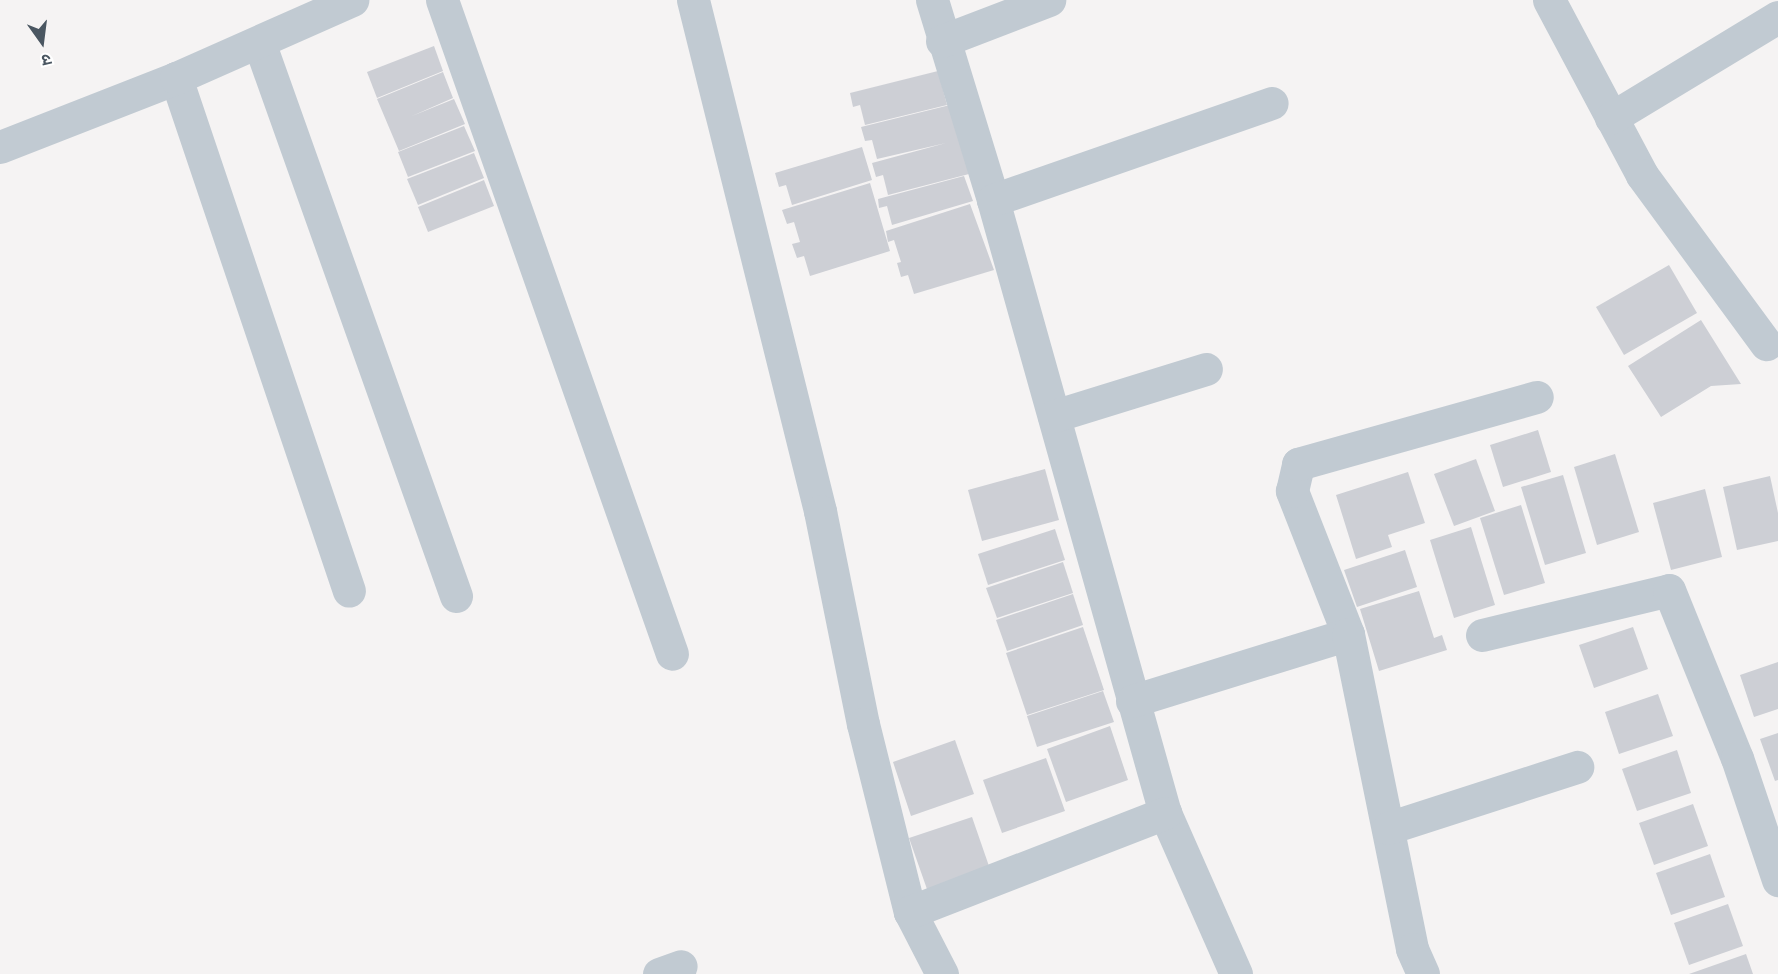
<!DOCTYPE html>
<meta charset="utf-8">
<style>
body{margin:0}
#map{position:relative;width:1778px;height:974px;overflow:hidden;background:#f5f3f3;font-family:Signika,"Noto Sans Devanagari",sans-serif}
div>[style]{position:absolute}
.building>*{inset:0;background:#cdcfd5}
.street>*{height:33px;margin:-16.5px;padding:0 16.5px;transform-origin:16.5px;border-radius:16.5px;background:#c1cad2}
span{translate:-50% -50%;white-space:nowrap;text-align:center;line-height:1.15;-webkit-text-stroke:6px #fff;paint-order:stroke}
.north{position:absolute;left:12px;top:12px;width:60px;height:60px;-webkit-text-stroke:4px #fff;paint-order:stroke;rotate:166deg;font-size:16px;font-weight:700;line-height:24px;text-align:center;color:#4a5661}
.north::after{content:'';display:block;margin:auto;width:21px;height:27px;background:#4a5661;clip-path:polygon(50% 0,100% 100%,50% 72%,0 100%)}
</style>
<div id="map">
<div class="building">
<i style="clip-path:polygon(434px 46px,443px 71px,377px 98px,367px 72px)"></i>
<i style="clip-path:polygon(938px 71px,947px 105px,865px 125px,860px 105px,853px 107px,850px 93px)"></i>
<i style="clip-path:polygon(443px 72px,453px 98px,412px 116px,454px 99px,465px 124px,399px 151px,377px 99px)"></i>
<i style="clip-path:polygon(950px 105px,969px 174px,888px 195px,883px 175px,876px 177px,872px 163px,946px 143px,877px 159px,872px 140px,865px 141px,861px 127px)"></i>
<i style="clip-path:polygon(464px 126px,475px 151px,408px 177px,398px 152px)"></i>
<i style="clip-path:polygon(862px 147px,872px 180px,792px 205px,786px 185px,779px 187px,775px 173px)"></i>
<i style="clip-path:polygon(474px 153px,484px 178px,418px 205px,407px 179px)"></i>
<i style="clip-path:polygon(964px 176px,973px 201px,892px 225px,887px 206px,879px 208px,878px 199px)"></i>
<i style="clip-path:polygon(484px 180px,494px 206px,428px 232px,418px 207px)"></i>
<i style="clip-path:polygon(870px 183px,890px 251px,810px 276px,804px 256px,797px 258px,792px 244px,800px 242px,794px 222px,787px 224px,782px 210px)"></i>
<i style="clip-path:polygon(970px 204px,994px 270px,914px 294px,908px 275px,901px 277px,897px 263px,901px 262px,894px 240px,888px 242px,886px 231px)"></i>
<i style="clip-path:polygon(1669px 265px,1697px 313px,1624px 355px,1596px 307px)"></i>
<i style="clip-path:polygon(1701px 320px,1741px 384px,1711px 386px,1661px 417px,1628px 366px)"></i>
<i style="clip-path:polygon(1538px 430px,1551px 472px,1503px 487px,1490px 445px)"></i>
<i style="clip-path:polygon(1615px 454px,1639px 532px,1597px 545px,1574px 467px)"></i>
<i style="clip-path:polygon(1476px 459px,1495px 511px,1454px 526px,1434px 474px)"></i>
<i style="clip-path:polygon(1045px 469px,1059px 520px,982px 541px,968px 490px)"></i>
<i style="clip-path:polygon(1408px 472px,1425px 523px,1388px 535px,1392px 547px,1356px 559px,1336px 495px)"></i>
<i style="clip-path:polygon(1563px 475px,1586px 553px,1545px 565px,1521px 487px)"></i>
<i style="clip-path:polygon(1770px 476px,1778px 513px,1778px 541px,1737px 550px,1723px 487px)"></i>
<i style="clip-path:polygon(1705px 489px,1722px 557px,1671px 570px,1653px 503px)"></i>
<i style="clip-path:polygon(1521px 505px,1545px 583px,1504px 595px,1480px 518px)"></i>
<i style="clip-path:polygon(1471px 527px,1495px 605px,1454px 618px,1430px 540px)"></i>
<i style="clip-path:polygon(1055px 529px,1065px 560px,988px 585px,978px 554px)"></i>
<i style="clip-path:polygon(1405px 550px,1417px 587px,1357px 607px,1344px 570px)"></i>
<i style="clip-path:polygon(1063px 562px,1073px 593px,997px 618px,986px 588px)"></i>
<i style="clip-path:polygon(1419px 591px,1434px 638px,1442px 635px,1447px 650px,1379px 671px,1360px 609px)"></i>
<i style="clip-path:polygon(1073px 594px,1083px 625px,1007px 651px,996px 620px)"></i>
<i style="clip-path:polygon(1083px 627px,1104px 690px,1027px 715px,1006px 653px)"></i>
<i style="clip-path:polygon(1633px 627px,1648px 669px,1594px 688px,1579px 645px)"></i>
<i style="clip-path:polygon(1778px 662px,1778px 709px,1754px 717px,1740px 675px)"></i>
<i style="clip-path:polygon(1103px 691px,1114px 722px,1037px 747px,1027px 716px)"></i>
<i style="clip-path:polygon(1658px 694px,1673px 736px,1619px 754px,1605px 712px)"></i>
<i style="clip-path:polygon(1110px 726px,1128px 780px,1066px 802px,1047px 749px)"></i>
<i style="clip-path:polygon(1778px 733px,1778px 780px,1775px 781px,1760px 739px)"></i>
<i style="clip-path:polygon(955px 740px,974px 794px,911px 816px,893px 762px)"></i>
<i style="clip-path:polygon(1677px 750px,1691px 793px,1637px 811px,1622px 769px)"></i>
<i style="clip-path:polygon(1046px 758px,1065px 811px,1002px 833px,983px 780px)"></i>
<i style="clip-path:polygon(1693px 804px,1708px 846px,1654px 865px,1639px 823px)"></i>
<i style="clip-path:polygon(972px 817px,990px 869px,928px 892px,909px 838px)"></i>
<i style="clip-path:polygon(1710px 854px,1725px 897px,1671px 915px,1656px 873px)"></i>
<i style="clip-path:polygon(1728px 904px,1743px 946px,1689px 965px,1674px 923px)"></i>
<i style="clip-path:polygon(1746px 954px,1753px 974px,1689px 974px)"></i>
</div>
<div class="street">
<i style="left:442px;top:0;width:693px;rotate:70.62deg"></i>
<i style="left:693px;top:0;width:527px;rotate:76.04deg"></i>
<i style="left:820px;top:511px;width:217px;rotate:78.6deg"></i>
<i style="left:863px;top:724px;width:194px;rotate:76deg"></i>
<i style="left:932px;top:0;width:209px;rotate:73deg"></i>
<i style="left:993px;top:200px;width:637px;rotate:74.33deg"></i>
<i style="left:1165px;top:813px;width:176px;rotate:66.2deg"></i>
<i style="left:1549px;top:0;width:198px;rotate:62deg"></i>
<i style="left:1642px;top:175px;width:210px;rotate:53.7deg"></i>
<i style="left:942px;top:41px;width:115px;rotate:-21deg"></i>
<i style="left:259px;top:42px;width:588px;rotate:70.42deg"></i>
<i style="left:176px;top:78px;width:541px;rotate:71.36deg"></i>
<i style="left:1611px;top:118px;width:195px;rotate:-31.2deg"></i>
<i style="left:0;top:147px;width:189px;rotate:-21.4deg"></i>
<i style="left:176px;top:78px;width:193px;rotate:-23.9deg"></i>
<i style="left:993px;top:200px;width:295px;rotate:-19.2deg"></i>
<i style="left:1054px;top:416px;width:159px;rotate:-17.2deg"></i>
<i style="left:1348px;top:634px;width:154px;rotate:-111.4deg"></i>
<i style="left:1292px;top:491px;width:28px;rotate:-77deg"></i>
<i style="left:1298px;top:464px;width:248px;rotate:-15.7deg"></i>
<i style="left:1482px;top:635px;width:192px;rotate:-13.5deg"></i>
<i style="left:1669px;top:590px;width:181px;rotate:68deg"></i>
<i style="left:1737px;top:758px;width:129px;rotate:71.4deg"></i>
<i style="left:1132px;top:701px;width:226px;rotate:-17.2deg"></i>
<i style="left:1348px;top:634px;width:321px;rotate:78.5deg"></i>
<i style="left:1412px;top:949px;width:27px;rotate:66deg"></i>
<i style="left:1388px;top:828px;width:199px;rotate:-17.9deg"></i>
<i style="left:659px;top:974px;width:23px;rotate:-20deg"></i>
<i style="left:942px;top:974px;width:70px;rotate:-117.3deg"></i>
<i style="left:910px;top:912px;width:274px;rotate:-21.2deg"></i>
</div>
<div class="north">उ</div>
</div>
